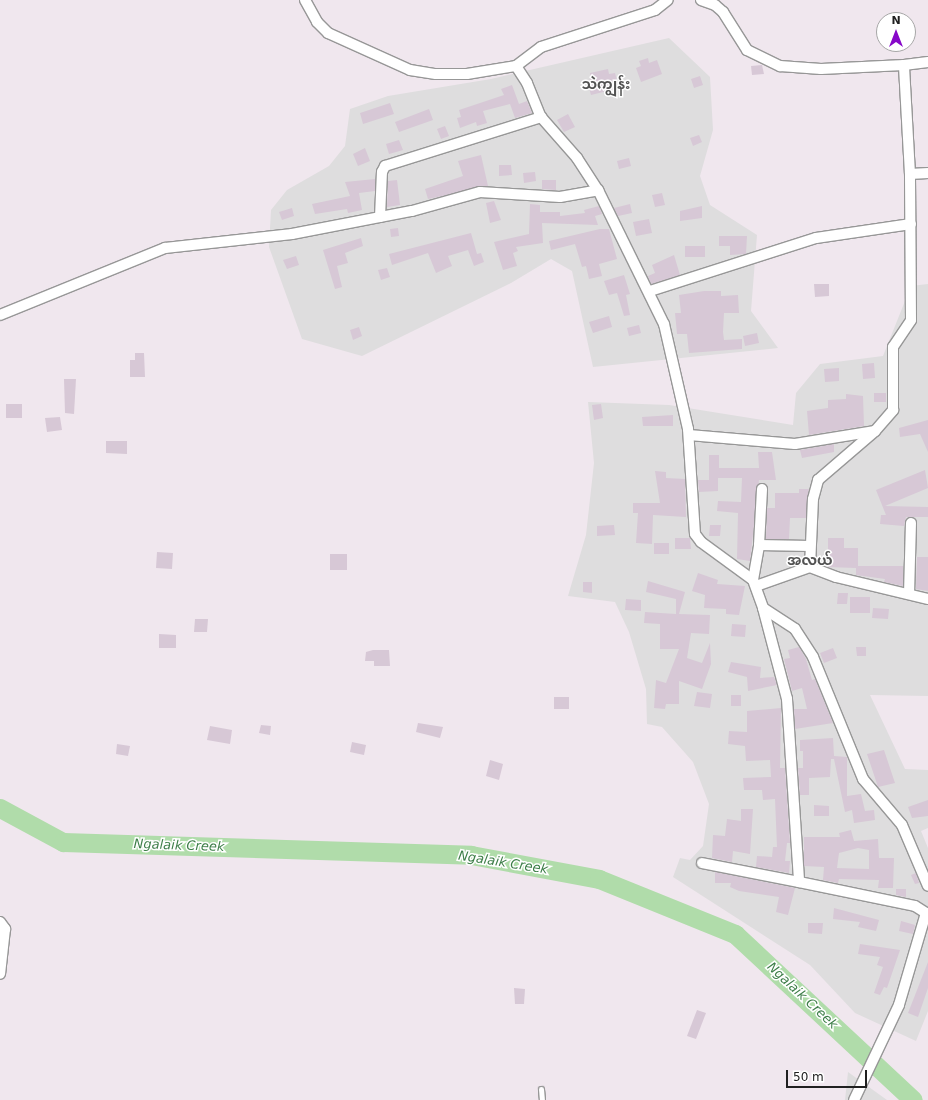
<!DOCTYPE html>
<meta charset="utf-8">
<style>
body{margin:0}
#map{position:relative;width:928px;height:1100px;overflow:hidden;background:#f0e7ee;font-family:"DejaVu Sans","Noto Sans Myanmar",sans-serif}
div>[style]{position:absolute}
.residential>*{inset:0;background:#deddde}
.river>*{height:19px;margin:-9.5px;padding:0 9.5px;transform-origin:9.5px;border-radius:9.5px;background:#b0dcaa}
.building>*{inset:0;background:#d7c8d6}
.roads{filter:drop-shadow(1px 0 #979797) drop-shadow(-1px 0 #979797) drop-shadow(0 1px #979797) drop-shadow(0 -1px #979797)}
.service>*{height:5px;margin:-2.5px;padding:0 2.5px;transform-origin:2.5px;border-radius:2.5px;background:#fff}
.minor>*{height:10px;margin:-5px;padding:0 5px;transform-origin:5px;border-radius:5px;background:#fff}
span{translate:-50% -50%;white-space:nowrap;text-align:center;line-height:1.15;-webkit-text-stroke:3px #fff;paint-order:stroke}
.water-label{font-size:13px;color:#3d7e48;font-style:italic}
.quarter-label{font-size:14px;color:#535353;font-weight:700}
.north{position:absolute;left:876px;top:12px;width:40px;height:40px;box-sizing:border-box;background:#fff;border:1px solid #a6a6a6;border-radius:50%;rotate:0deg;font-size:11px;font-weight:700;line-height:16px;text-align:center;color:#202020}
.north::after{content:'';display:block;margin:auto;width:14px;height:18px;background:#8708c9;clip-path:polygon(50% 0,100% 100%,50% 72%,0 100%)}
.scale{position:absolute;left:786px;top:1070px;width:81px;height:18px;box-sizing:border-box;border:2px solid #202020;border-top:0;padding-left:5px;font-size:12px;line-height:14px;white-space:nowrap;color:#202020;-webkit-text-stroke:3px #fff;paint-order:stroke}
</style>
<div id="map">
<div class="residential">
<i style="clip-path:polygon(669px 38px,710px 77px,713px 130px,700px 176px,710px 205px,757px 235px,751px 311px,778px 348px,593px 367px,572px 271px,551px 259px,511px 283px,362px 356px,302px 339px,269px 247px,271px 210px,287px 190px,329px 166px,345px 146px,350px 109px,388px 96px,491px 79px)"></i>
<i style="clip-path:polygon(928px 284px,928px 696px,870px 695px,905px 769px,928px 770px,928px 828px,921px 831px,928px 848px,928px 1011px,916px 1041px,855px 1013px,810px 965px,673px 877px,680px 858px,690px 860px,703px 846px,709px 804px,693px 762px,662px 727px,647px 724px,646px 689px,629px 632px,615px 602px,568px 596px,586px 535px,594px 463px,588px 402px,669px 405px,793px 425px,796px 393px,820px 364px,883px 356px,911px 286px)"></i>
<i style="clip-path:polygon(848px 1072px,887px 1100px,845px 1100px)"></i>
</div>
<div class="river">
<i style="left:0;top:808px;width:72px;rotate:28.4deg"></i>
<i style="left:63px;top:842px;width:408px;rotate:1.8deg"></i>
<i style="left:471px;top:855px;width:130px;rotate:10.6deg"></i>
<i style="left:599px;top:879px;width:147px;rotate:22deg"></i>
<i style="left:735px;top:934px;width:243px;rotate:43deg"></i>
</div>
<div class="building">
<i style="clip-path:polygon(648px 58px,649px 63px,657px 60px,662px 74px,641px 82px,636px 68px,641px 66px,639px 61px)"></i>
<i style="clip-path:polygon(762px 65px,764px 74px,752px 75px,751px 66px)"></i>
<i style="clip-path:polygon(608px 69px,609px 74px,615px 73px,619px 88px,591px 95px,587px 81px,591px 79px,590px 73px)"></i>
<i style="clip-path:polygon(700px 76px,703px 85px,694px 88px,691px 79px)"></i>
<i style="clip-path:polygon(512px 85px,519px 104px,527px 101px,532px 113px,515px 118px,510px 104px,483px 111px,487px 123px,477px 126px,476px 122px,460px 128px,457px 118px,461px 117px,459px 110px,504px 95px,501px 89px)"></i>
<i style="clip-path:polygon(390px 103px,394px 114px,363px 124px,360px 113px)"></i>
<i style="clip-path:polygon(429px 109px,433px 120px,399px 132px,395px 122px)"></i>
<i style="clip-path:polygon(568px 114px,575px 127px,564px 132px,557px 120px)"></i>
<i style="clip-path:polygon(445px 126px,449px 136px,441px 139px,437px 129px)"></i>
<i style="clip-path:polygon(699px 135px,702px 142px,693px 146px,690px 138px)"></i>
<i style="clip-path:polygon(399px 140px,403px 150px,389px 154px,386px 144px)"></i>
<i style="clip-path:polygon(365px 148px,370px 161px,358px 166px,353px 154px)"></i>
<i style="clip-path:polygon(481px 155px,488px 186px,428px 199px,425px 189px,463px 176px,458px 161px)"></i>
<i style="clip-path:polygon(629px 158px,631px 166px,619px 169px,617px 161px)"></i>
<i style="clip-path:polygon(499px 165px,511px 165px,512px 175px,499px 176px)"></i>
<i style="clip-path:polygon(535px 172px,536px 181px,524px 183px,523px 173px)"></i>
<i style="clip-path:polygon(375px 179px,375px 191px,359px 193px,362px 210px,348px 213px,347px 209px,315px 214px,312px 204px,350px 196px,345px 182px)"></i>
<i style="clip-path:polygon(397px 180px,400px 205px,387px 207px,388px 181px)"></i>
<i style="clip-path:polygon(542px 180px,556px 180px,556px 190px,542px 189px)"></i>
<i style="clip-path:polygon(662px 193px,665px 205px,655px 207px,652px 195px)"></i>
<i style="clip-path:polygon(494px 201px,501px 220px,490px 223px,486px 203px)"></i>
<i style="clip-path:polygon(530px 204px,540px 205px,540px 212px,560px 212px,560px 216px,585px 213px,584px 210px,599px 206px,602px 214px,595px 216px,598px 225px,542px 223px,543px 243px,516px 247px,518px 251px,513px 253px,517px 266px,503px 270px,494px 242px,529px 234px)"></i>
<i style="clip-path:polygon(630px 204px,632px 213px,618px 216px,614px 208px)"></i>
<i style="clip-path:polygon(702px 206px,702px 218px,680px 221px,680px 211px)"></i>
<i style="clip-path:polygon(292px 208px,294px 216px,282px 220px,279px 212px)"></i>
<i style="clip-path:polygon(649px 219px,652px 233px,636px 236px,633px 222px)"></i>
<i style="clip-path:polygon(398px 228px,399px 236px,391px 237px,390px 229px)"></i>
<i style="clip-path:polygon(600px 229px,609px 229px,617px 259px,599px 264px,602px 276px,589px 279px,586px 266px,582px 267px,575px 244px,551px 250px,549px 241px)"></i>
<i style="clip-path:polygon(471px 233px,477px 254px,481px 253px,484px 262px,474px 266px,468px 250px,448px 256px,452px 266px,436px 273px,428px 253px,392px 265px,389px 254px)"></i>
<i style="clip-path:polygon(719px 236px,747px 236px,746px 254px,730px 255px,730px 246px,719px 246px)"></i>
<i style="clip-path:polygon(361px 238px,363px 246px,345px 253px,348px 263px,337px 266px,342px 287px,335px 289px,323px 250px)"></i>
<i style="clip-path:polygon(685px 246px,705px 246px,705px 257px,685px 257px)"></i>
<i style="clip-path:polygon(674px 255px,680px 275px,651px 284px,648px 276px,655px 273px,652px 265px)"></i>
<i style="clip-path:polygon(296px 256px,299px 265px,287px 269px,283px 260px)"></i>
<i style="clip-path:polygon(387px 268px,390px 277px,381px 280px,378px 270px)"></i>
<i style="clip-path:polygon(624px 275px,630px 294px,626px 295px,630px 315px,624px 316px,617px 293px,609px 295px,604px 281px)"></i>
<i style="clip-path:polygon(814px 284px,829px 284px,829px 296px,815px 297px)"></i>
<i style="clip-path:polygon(704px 291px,721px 291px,721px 296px,738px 295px,739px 313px,724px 313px,723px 332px,724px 340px,742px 339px,742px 349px,689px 353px,687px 334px,677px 334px,675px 313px,681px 313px,679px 295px)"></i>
<i style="clip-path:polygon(609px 316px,612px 327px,593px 333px,589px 322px)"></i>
<i style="clip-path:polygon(639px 325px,641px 333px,629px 336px,627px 328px)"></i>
<i style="clip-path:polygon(359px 327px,362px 336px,353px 340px,350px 330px)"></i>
<i style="clip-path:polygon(757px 333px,759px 343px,745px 346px,743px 336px)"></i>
<i style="clip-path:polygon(135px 353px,144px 353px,145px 377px,130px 377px,130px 360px,135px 360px)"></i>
<i style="clip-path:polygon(874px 363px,875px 378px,863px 379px,862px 364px)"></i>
<i style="clip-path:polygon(839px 368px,839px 381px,825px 382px,824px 369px)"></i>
<i style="clip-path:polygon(64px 379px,76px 379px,74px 414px,65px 413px)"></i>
<i style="clip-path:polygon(874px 393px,886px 393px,886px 402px,874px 402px)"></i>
<i style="clip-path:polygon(846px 394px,863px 396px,864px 426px,809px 435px,807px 411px,828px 408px,828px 400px,846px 399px)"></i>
<i style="clip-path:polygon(6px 404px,22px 404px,22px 418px,6px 418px)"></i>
<i style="clip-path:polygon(601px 404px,603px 418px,594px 420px,592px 405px)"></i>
<i style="clip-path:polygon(673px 415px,673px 426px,643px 426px,642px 417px)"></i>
<i style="clip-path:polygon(60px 417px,62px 430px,47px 432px,45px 418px)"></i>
<i style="clip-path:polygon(928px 420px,928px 452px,920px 434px,900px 437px,899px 428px)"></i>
<i style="clip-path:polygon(106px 441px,127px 441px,127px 454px,106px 453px)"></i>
<i style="clip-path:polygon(834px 444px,834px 452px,802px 458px,800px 450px)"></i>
<i style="clip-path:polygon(758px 452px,772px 452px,776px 480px,759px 480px,750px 561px,737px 559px,738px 513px,717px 511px,718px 501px,741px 502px,742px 478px,718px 478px,718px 491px,699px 492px,698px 480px,709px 480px,709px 455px,719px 455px,719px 468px,759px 468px)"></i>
<i style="clip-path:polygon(925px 470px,928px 488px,885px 506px,928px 507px,928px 517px,906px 517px,904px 526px,880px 524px,881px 515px,886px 515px,876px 490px)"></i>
<i style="clip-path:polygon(655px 471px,666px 472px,666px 478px,685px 479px,686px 517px,653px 515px,652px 544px,636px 543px,638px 513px,633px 513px,633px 503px,660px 503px)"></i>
<i style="clip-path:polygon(799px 489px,809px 489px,806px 518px,790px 518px,789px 539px,766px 539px,767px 508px,775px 508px,775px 493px,799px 493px)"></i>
<i style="clip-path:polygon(614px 525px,615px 535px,597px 536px,597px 526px)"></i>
<i style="clip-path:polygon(710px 525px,721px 525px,720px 536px,709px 536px)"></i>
<i style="clip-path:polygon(675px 538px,690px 538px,691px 549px,675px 549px)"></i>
<i style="clip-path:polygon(828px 538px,844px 538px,844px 548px,858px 548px,858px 566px,903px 566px,903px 586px,884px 582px,885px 579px,856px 575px,856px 568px,828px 567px)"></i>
<i style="clip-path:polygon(654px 543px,669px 543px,669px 554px,654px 554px)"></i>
<i style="clip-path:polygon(157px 552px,173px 553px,172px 569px,156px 568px)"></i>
<i style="clip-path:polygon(330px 554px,347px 554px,347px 570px,330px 570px)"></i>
<i style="clip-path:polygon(917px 557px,928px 557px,928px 591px,916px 589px)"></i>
<i style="clip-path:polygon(698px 573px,718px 580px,717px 584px,745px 586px,739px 615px,726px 614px,726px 609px,704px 608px,705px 595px,692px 591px)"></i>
<i style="clip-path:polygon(648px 581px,685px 592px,679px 614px,710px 615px,709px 634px,691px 633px,687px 658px,702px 663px,710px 643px,711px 664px,702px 689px,679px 681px,679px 704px,666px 704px,665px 709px,654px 708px,656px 680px,666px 683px,679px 649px,660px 649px,660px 624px,644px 623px,645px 612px,676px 614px,676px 599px,646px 592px)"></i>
<i style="clip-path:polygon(583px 582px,592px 582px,592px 593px,583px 592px)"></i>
<i style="clip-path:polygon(838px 593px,848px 593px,847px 604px,837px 604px)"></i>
<i style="clip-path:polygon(850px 597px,870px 597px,870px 613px,850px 613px)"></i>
<i style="clip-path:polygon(626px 599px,641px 600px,641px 611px,625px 610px)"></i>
<i style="clip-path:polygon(873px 608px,889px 609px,888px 619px,872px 618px)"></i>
<i style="clip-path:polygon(195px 619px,208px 619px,207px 632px,194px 632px)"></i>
<i style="clip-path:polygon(732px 624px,746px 625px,745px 637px,731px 636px)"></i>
<i style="clip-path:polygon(159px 634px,176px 635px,176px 648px,159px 648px)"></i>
<i style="clip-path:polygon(799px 647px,806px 659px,812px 680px,815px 679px,833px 723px,795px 729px,794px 709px,807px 709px,802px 688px,792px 691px,784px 659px,790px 658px,788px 650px)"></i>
<i style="clip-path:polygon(856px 647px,866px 647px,866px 656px,857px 656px)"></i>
<i style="clip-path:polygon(833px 648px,837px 658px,824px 663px,820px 653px)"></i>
<i style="clip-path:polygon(373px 650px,389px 650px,390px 666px,374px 666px,374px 661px,365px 661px,366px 652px)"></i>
<i style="clip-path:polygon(731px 662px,761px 667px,760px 678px,774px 677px,777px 685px,748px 691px,747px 677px,728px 672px)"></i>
<i style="clip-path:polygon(697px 692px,712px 694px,710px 708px,694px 706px)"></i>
<i style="clip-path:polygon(731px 695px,741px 695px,741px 706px,731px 706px)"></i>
<i style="clip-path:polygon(554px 697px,569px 697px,569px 709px,554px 709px)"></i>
<i style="clip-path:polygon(781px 708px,780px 768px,785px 768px,790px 843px,787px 843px,785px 861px,790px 861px,789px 873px,756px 867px,757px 856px,772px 857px,773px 847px,777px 847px,775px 799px,763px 800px,762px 790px,744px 790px,743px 778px,771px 777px,770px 760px,746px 761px,745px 746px,728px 744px,729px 731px,747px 732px,747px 711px)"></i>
<i style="clip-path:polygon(418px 723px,443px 727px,440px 738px,416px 732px)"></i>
<i style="clip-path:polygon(261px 725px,271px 726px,270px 735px,259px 733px)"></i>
<i style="clip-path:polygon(210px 726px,232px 730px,230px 744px,207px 740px)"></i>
<i style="clip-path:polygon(833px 738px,834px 756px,847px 757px,847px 796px,861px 794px,865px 811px,874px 810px,875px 820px,854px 823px,852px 810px,845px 812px,834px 759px,831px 759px,830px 777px,809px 778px,809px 795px,800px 795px,798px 768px,803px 768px,803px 751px,800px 751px,800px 740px)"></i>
<i style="clip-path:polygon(352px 742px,366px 745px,364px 755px,350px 752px)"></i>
<i style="clip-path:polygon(117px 744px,130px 746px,128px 756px,116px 754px)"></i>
<i style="clip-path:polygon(884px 750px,895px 783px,878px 787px,867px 754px)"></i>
<i style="clip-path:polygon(490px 760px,503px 764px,499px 780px,486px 776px)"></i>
<i style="clip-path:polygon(928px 800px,928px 816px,912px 818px,908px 807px)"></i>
<i style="clip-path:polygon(814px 805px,829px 806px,829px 816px,814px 816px)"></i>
<i style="clip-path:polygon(741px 809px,753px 809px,750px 854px,733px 851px,732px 862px,712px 858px,713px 835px,725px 836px,727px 819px,741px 821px)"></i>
<i style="clip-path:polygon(evenodd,851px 830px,854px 841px,878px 839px,879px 858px,894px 858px,893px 888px,878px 888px,879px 880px,839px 879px,838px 883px,823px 880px,824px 867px,804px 866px,804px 837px,840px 837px,839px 833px,851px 830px,858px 848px,869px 850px,869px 869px,837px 868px,839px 853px,858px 848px)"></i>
<i style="clip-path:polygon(715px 872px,795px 888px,788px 915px,776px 912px,779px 897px,739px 891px,730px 887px,731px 883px,715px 883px)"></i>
<i style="clip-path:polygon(916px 873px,919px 883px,915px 884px,911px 875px)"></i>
<i style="clip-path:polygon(896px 889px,906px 889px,906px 897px,896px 895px)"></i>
<i style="clip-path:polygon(834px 908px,879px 920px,876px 931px,858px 927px,860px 922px,833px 919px)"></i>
<i style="clip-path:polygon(901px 921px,915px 925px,913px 934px,899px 931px)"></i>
<i style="clip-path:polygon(808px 923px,823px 923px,822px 934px,808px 933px)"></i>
<i style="clip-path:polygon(860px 944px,900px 950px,887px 988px,884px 987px,880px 995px,874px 993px,883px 967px,877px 965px,880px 957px,858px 954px)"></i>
<i style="clip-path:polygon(928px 962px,928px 988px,918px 1017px,908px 1013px)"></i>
<i style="clip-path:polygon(514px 988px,525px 989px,524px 1004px,515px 1004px)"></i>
<i style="clip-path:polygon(697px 1010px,706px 1013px,696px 1039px,687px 1036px)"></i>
</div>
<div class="roads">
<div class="service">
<i style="left:541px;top:1089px;width:11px;rotate:85deg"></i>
</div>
<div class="minor">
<i style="left:305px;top:0;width:25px;rotate:61deg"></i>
<i style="left:317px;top:22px;width:16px;rotate:45deg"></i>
<i style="left:328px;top:33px;width:90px;rotate:24.3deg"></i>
<i style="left:410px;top:70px;width:26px;rotate:9deg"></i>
<i style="left:436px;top:74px;width:31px"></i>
<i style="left:467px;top:74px;width:50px;rotate:-9.3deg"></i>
<i style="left:516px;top:66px;width:20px;rotate:57deg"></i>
<i style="left:527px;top:83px;width:37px;rotate:68deg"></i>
<i style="left:541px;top:117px;width:55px;rotate:48.7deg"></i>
<i style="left:577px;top:158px;width:38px;rotate:57deg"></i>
<i style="left:701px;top:0;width:15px;rotate:20deg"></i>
<i style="left:715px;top:5px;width:11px;rotate:41deg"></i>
<i style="left:723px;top:12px;width:45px;rotate:57.7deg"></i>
<i style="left:747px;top:50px;width:37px;rotate:26deg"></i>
<i style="left:780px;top:66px;width:41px;rotate:4.2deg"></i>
<i style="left:821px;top:69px;width:83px;rotate:-2.8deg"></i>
<i style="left:516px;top:66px;width:31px;rotate:-37deg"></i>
<i style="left:541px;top:47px;width:120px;rotate:-18deg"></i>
<i style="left:655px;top:10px;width:16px;rotate:-38deg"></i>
<i style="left:910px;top:174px;width:18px;rotate:-3deg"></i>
<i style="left:380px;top:217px;width:45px;rotate:-87.5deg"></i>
<i style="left:382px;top:172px;width:7px;rotate:-63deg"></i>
<i style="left:385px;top:166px;width:164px;rotate:-17.4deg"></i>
<i style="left:650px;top:291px;width:174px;rotate:-17.7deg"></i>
<i style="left:816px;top:238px;width:96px;rotate:-8.4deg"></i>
<i style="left:0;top:315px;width:178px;rotate:-22.1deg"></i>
<i style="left:165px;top:248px;width:128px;rotate:-6.3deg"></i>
<i style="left:292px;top:234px;width:122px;rotate:-10.9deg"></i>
<i style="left:412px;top:211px;width:71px;rotate:-15.6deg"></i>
<i style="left:480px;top:192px;width:80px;rotate:3.6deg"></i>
<i style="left:560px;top:197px;width:39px;rotate:-10deg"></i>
<i style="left:598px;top:190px;width:149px;rotate:63.8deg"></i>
<i style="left:664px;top:324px;width:108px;rotate:77.1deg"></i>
<i style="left:688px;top:429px;width:105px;rotate:86.2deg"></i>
<i style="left:695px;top:534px;width:10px;rotate:53deg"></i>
<i style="left:701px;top:542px;width:64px;rotate:36.2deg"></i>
<i style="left:753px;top:580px;width:30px;rotate:70deg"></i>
<i style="left:763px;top:608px;width:94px;rotate:75.2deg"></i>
<i style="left:787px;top:699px;width:183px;rotate:86.2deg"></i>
<i style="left:799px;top:882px;width:118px;rotate:11.7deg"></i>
<i style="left:915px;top:906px;width:13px;rotate:32deg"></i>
<i style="left:926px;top:913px;width:96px;rotate:106.4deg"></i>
<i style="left:899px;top:1005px;width:105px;rotate:115.3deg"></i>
<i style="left:689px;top:435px;width:106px;rotate:4.9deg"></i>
<i style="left:795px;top:444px;width:81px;rotate:-9.2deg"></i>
<i style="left:759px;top:545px;width:51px;rotate:1.1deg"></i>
<i style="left:810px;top:567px;width:28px;rotate:21deg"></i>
<i style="left:836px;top:577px;width:95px;rotate:13.4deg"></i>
<i style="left:753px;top:580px;width:36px;rotate:-80deg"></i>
<i style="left:759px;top:545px;width:56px;rotate:-86.9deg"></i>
<i style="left:756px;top:586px;width:57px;rotate:-19.4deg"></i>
<i style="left:810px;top:567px;width:68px;rotate:-87.5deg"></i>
<i style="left:813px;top:499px;width:20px;rotate:-75deg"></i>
<i style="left:818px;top:480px;width:75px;rotate:-40.7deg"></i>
<i style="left:875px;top:431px;width:28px;rotate:-49deg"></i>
<i style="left:893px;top:410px;width:63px;rotate:-90deg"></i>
<i style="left:893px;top:347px;width:32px;rotate:-56deg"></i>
<i style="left:911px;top:320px;width:146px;rotate:-90.4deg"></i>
<i style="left:910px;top:174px;width:109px;rotate:-93.2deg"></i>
<i style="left:904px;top:65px;width:24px;rotate:-7deg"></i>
<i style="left:909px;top:594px;width:71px;rotate:-88.4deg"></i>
<i style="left:763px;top:608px;width:38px;rotate:33deg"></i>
<i style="left:795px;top:629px;width:33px;rotate:57deg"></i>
<i style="left:813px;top:657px;width:132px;rotate:67.7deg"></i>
<i style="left:863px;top:779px;width:60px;rotate:49.7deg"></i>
<i style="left:902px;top:825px;width:66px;rotate:66.9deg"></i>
<i style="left:702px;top:863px;width:99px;rotate:11.1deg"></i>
<i style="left:0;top:922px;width:9px;rotate:54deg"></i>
<i style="left:5px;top:929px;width:45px;rotate:96.3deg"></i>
</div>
</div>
<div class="water-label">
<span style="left:179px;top:846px;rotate:2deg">Ngalaik Creek</span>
<span style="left:503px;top:863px;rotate:9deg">Ngalaik Creek</span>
<span style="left:802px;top:996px;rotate:43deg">Ngalaik Creek</span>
</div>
<div class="quarter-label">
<span style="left:606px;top:84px">သဲကျွန်း</span>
<span style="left:810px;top:560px">အလယ်</span>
</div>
<div class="north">N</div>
<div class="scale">50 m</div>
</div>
